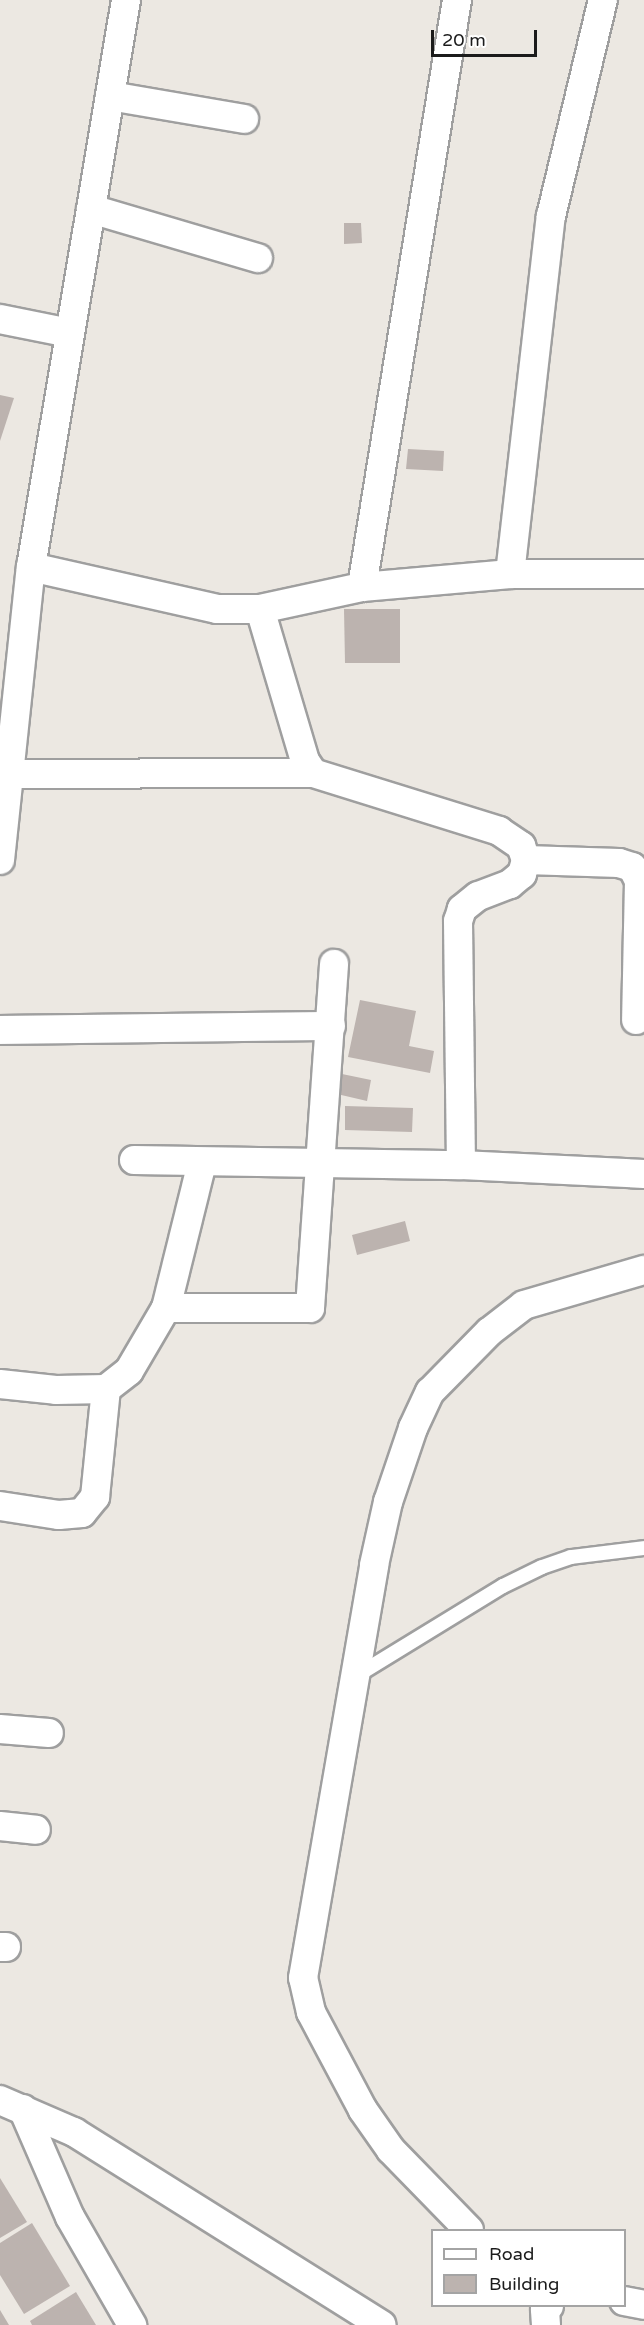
<!DOCTYPE html>
<style>
body{margin:0}
#map{position:relative;width:644px;height:2325px;overflow:hidden;background:#ece8e2;font-family:"Varela Round",sans-serif}
div>[style]{position:absolute}
.building>*{inset:0;background:#bcb3af}
.roads{filter:drop-shadow(2px 0 #9f9f9f) drop-shadow(-2px 0 #9f9f9f) drop-shadow(0 2px #9f9f9f) drop-shadow(0 -2px #9f9f9f)}
.lane>*{height:14px;margin:-7px;padding:0 7px;transform-origin:7px;border-radius:7px;background:#fff}
.street>*{height:28px;margin:-14px;padding:0 14px;transform-origin:14px;border-radius:14px;background:#fff}
span{translate:-50% -50%;white-space:nowrap;text-align:center;line-height:1.15;-webkit-text-stroke:5px #fff;paint-order:stroke}
.legend{position:absolute;left:431px;top:2229px;width:195px;height:78px;box-sizing:border-box;background:#fff;border:2px solid #a4a4a4;margin:0;padding:8px 10px;list-style:none;font-size:18px;color:#1b1b1b}
.legend li{display:flex;align-items:center;gap:12px;height:30px}
.legend b{width:30px;border:2px solid #a4a4a4}
.scale{position:absolute;left:431px;top:30px;width:106px;height:27px;box-sizing:border-box;border:3px solid #1b1b1b;border-top:0;padding-left:8px;font-size:18px;line-height:21px;white-space:nowrap;color:#1b1b1b;-webkit-text-stroke:4px #fff;paint-order:stroke}
</style>
<div id="map">
<div class="building">
<i style="clip-path:polygon(344px 223px,361px 223px,362px 243px,344px 244px)"></i>
<i style="clip-path:polygon(0 395px,14px 398px,0 441px)"></i>
<i style="clip-path:polygon(408px 449px,444px 451px,443px 471px,406px 469px)"></i>
<i style="clip-path:polygon(344px 609px,400px 609px,400px 663px,345px 663px)"></i>
<i style="clip-path:polygon(360px 1000px,416px 1011px,409px 1046px,434px 1051px,430px 1073px,348px 1057px)"></i>
<i style="clip-path:polygon(342px 1074px,371px 1080px,367px 1101px,337px 1094px)"></i>
<i style="clip-path:polygon(345px 1106px,413px 1108px,412px 1132px,345px 1130px)"></i>
<i style="clip-path:polygon(405px 1221px,410px 1241px,357px 1255px,352px 1235px)"></i>
<i style="clip-path:polygon(0 2178px,27px 2222px,0 2238px)"></i>
<i style="clip-path:polygon(32px 2223px,70px 2286px,24px 2314px,0 2275px,0 2243px)"></i>
<i style="clip-path:polygon(76px 2292px,96px 2325px,32px 2325px,30px 2321px)"></i>
<i style="clip-path:polygon(0 2310px,9px 2325px,0 2325px)"></i>
</div>
<div class="roads">
<div class="lane">
<i style="left:356px;top:1676px;width:172px;rotate:-31.5deg"></i>
<i style="left:503px;top:1586px;width:43px;rotate:-26deg"></i>
<i style="left:542px;top:1567px;width:31px;rotate:-19deg"></i>
<i style="left:571px;top:1557px;width:74px;rotate:-7deg"></i>
</div>
<div class="street">
<i style="left:110px;top:96px;width:136px;rotate:9.7deg"></i>
<i style="left:91px;top:209px;width:174px;rotate:16.4deg"></i>
<i style="left:0;top:319px;width:71px;rotate:11.3deg"></i>
<i style="left:31px;top:567px;width:191px;rotate:12.7deg"></i>
<i style="left:217px;top:609px;width:43px"></i>
<i style="left:260px;top:609px;width:104px;rotate:-12.2deg"></i>
<i style="left:362px;top:587px;width:149px;rotate:-5deg"></i>
<i style="left:510px;top:574px;width:360px;rotate:-83.5deg"></i>
<i style="left:551px;top:216px;width:222px;rotate:-76.5deg"></i>
<i style="left:510px;top:574px;width:134px"></i>
<i style="left:362px;top:587px;width:595px;rotate:-80.81deg"></i>
<i style="left:260px;top:609px;width:159px;rotate:73.5deg"></i>
<i style="left:305px;top:761px;width:14px;rotate:56deg"></i>
<i style="left:313px;top:773px;width:195px;rotate:17.3deg"></i>
<i style="left:499px;top:831px;width:27px;rotate:34deg"></i>
<i style="left:521px;top:846px;width:15px;rotate:70deg"></i>
<i style="left:526px;top:860px;width:15px;rotate:106deg"></i>
<i style="left:522px;top:874px;width:16px;rotate:140deg"></i>
<i style="left:510px;top:884px;width:34px;rotate:159deg"></i>
<i style="left:478px;top:896px;width:21px;rotate:141deg"></i>
<i style="left:462px;top:909px;width:13px;rotate:108deg"></i>
<i style="left:458px;top:921px;width:244px;rotate:89.3deg"></i>
<i style="left:0;top:774px;width:313px;rotate:-0.2deg"></i>
<i style="left:0;top:860px;width:295px;rotate:-84deg"></i>
<i style="left:31px;top:567px;width:575px;rotate:-80.49deg"></i>
<i style="left:526px;top:860px;width:93px;rotate:1.8deg"></i>
<i style="left:619px;top:863px;width:14px;rotate:17deg"></i>
<i style="left:632px;top:867px;width:16px;rotate:63deg"></i>
<i style="left:639px;top:881px;width:139px;rotate:91.2deg"></i>
<i style="left:0;top:1030px;width:331px;rotate:-0.7deg"></i>
<i style="left:134px;top:1160px;width:327px;rotate:0.9deg"></i>
<i style="left:461px;top:1165px;width:183px;rotate:2.8deg"></i>
<i style="left:166px;top:1308px;width:144px"></i>
<i style="left:310px;top:1308px;width:345px;rotate:-86deg"></i>
<i style="left:0;top:1384px;width:56px;rotate:6.1deg"></i>
<i style="left:56px;top:1390px;width:50px;rotate:-1.1deg"></i>
<i style="left:106px;top:1389px;width:29px;rotate:-38deg"></i>
<i style="left:129px;top:1371px;width:73px;rotate:-59.6deg"></i>
<i style="left:166px;top:1308px;width:149px;rotate:-76.1deg"></i>
<i style="left:0;top:1506px;width:60px;rotate:8.7deg"></i>
<i style="left:59px;top:1515px;width:23px;rotate:-5deg"></i>
<i style="left:82px;top:1513px;width:21px;rotate:-51deg"></i>
<i style="left:95px;top:1497px;width:109px;rotate:-84.2deg"></i>
<i style="left:0;top:1729px;width:49px;rotate:4.7deg"></i>
<i style="left:0;top:1826px;width:36px;rotate:6deg"></i>
<i style="left:0;top:1947px;width:6px"></i>
<i style="left:0;top:2100px;width:81px;rotate:23.4deg"></i>
<i style="left:74px;top:2132px;width:363px;rotate:32.1deg"></i>
<i style="left:23px;top:2109px;width:118px;rotate:66.5deg"></i>
<i style="left:70px;top:2217px;width:125px;rotate:60.1deg"></i>
<i style="left:469px;top:2230px;width:112px;rotate:-134.3deg"></i>
<i style="left:391px;top:2150px;width:49px;rotate:-125deg"></i>
<i style="left:363px;top:2110px;width:111px;rotate:-118deg"></i>
<i style="left:311px;top:2012px;width:35px;rotate:-103deg"></i>
<i style="left:303px;top:1978px;width:419px;rotate:-80.2deg"></i>
<i style="left:374px;top:1565px;width:65px;rotate:-77.5deg"></i>
<i style="left:388px;top:1502px;width:78px;rotate:-71.3deg"></i>
<i style="left:413px;top:1428px;width:40px;rotate:-65deg"></i>
<i style="left:430px;top:1392px;width:84px;rotate:-45.5deg"></i>
<i style="left:489px;top:1332px;width:44px;rotate:-37.6deg"></i>
<i style="left:524px;top:1305px;width:125px;rotate:-16.3deg"></i>
<i style="left:624px;top:2301px;width:20px;rotate:11deg"></i>
<i style="left:546px;top:2325px;width:16px;rotate:-94deg"></i>
<i style="left:545px;top:2309px;width:5px;rotate:-37deg"></i>
</div>
</div>
<ul class="legend">
<li><b style="height:8px;background:#fff"></b>Road</li>
<li><b style="height:16px;background:#bcb3af"></b>Building</li>
</ul>
<div class="scale">20 m</div>
</div>
